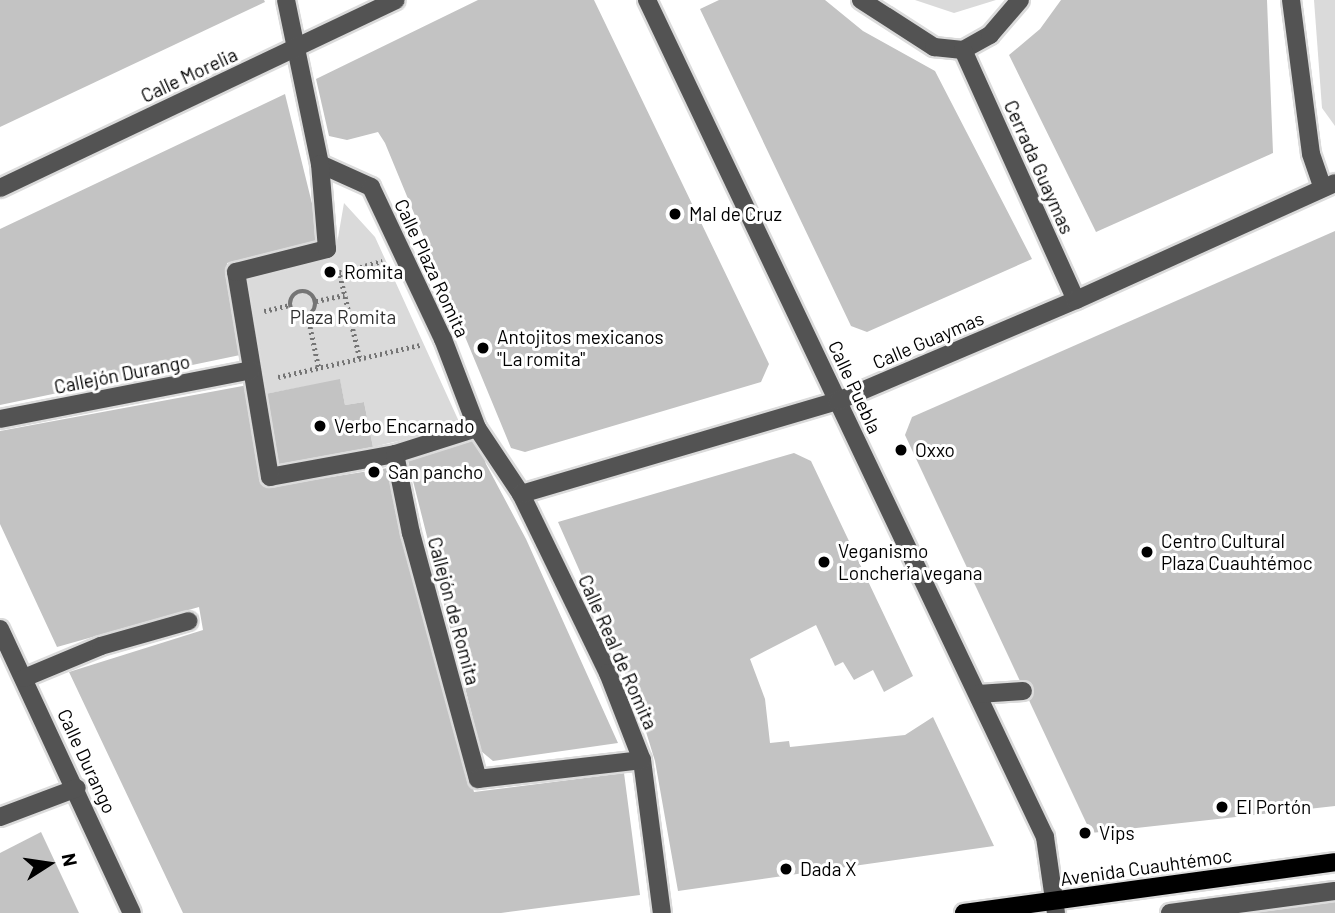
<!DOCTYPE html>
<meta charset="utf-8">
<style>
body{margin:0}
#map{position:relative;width:1335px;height:913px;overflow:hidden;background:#fff;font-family:Barlow,sans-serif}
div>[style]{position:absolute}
.green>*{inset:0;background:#dadada}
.building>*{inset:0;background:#c3c3c3}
.path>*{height:4.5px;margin-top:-2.25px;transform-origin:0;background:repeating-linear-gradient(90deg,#757575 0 2px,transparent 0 5.5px)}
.path>.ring{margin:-2.25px;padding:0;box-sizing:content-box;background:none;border:4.5px solid #757575;border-radius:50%}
.roads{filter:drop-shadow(2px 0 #dbdbdb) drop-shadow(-2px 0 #dbdbdb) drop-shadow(0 2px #dbdbdb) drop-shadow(0 -2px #dbdbdb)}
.minor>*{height:18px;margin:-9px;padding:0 9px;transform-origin:9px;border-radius:9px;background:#535353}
.major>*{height:18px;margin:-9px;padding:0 9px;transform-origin:9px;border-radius:9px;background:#000}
.dots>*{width:19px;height:19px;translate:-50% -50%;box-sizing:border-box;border:4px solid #fff;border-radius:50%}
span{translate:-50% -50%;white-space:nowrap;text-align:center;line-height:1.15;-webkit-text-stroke:6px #fff;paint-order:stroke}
.street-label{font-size:19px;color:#000}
.poi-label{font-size:19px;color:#000}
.left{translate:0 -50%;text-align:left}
.park-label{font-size:19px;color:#313131}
.north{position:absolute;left:14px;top:829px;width:70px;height:70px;-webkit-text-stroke:5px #fff;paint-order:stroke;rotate:78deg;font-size:19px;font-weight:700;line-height:28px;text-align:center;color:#000}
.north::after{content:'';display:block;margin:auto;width:24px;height:32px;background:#000;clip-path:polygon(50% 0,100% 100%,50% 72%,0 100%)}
</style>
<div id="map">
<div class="green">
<i style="clip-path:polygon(915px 0,996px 0,954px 13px)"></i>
<i style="clip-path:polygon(1314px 0,1335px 0,1335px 126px,1322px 108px)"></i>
<i style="clip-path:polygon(344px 203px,375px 237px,461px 426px,373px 447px,364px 402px,345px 405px,340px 380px,265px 394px,241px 280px,335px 255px)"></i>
</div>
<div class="building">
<i style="clip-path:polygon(0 0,264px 0,265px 2px,0 127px)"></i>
<i style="clip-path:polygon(478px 0,594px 0,769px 364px,761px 382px,525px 452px,511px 448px,385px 143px,378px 132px,347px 140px,329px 136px,316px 79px)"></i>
<i style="clip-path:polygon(719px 0,825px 0,863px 31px,935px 71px,1032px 259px,867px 332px,851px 326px,700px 9px)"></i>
<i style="clip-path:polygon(1061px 0,1267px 0,1273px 153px,1096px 232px,1009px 55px,1040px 29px)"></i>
<i style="clip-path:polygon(285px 94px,322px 244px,227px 263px,245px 354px,0 405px,0 229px)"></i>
<i style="clip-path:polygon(1335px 231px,1335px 806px,1091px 833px,905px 435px,912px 417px)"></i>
<i style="clip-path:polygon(340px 379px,345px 405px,364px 402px,373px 447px,278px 465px,265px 394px)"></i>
<i style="clip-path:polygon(248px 385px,267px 487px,388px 468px,399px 524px,474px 792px,624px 773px,640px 895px,501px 913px,183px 913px,69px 672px,203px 630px,199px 607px,57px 647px,0 524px,0 431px)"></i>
<i style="clip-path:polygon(478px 439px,486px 464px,526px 539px,618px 743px,493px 761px,481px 751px,407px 457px)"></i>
<i style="clip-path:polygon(794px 453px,811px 461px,913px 676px,884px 692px,873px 670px,854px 680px,843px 662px,835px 666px,816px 625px,750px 659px,765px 699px,770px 743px,789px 741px,790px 747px,905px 735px,933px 717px,994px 846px,678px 891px,655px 761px,635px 696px,558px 522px)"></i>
<i style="clip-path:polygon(41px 832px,79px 913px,0 913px,0 853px)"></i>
<i style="clip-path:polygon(1335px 894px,1335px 913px,1216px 913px)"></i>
</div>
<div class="path">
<i style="left:339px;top:270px;width:91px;rotate:76.7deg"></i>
<i style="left:339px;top:273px;width:45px;rotate:-15.6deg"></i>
<i class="ring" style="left:290px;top:291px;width:21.5px;height:21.5px"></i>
<i style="left:316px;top:301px;width:29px;rotate:-12deg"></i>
<i style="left:264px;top:311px;width:27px;rotate:-13deg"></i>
<i style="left:308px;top:316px;width:53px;rotate:78.1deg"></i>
<i style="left:278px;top:377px;width:146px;rotate:-12.7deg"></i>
</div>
<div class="roads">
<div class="minor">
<i style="left:286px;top:0;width:167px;rotate:78.3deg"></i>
<i style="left:647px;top:0;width:927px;rotate:64.57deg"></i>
<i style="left:1045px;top:837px;width:77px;rotate:81.8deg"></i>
<i style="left:861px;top:0;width:87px;rotate:32.8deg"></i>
<i style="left:934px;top:47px;width:29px;rotate:6deg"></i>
<i style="left:963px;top:50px;width:31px;rotate:-29deg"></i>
<i style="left:990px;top:35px;width:46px;rotate:-49.4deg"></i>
<i style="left:1291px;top:0;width:155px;rotate:82.6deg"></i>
<i style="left:1311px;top:154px;width:36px;rotate:71deg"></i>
<i style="left:963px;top:50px;width:274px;rotate:65.7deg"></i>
<i style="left:320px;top:164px;width:56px;rotate:24.3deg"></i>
<i style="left:371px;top:187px;width:168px;rotate:64.7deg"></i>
<i style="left:443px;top:339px;width:95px;rotate:69.1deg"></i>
<i style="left:477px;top:428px;width:86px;rotate:162.4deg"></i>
<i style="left:395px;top:454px;width:127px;rotate:169.6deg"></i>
<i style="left:270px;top:477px;width:208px;rotate:-99.4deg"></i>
<i style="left:236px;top:272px;width:94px;rotate:-14.2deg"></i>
<i style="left:327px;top:249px;width:85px;rotate:-94.7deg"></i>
<i style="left:0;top:188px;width:438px;rotate:-25.4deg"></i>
<i style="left:0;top:419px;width:256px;rotate:-11deg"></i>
<i style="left:477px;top:428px;width:79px;rotate:56.3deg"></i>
<i style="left:521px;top:494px;width:199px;rotate:64.1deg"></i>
<i style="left:608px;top:673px;width:93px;rotate:68.7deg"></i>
<i style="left:642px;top:760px;width:154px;rotate:82.6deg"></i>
<i style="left:395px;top:454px;width:81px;rotate:78.6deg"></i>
<i style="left:411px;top:533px;width:255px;rotate:74.8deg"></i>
<i style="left:478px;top:779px;width:165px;rotate:-6.6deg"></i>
<i style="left:521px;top:494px;width:330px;rotate:-16.4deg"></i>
<i style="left:838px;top:401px;width:259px;rotate:-23deg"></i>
<i style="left:1076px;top:300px;width:284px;rotate:-24.3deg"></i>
<i style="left:0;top:629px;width:313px;rotate:65.1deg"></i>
<i style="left:24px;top:678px;width:83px;rotate:-22.6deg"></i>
<i style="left:101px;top:646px;width:91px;rotate:-15.9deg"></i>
<i style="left:978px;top:694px;width:45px;rotate:-3.8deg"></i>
<i style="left:0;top:817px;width:82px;rotate:-20.6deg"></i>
<i style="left:1170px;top:913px;width:166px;rotate:-7.6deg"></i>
</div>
<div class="major">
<i style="left:964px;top:913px;width:374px;rotate:-7.8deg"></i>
</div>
</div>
<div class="dots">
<i style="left:675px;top:214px;background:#000"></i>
<i style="left:330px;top:272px;background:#000"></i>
<i style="left:483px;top:348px;background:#000"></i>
<i style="left:320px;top:426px;background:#000"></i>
<i style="left:901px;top:450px;background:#000"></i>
<i style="left:374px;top:472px;background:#000"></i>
<i style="left:1147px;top:552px;background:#000"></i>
<i style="left:824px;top:562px;background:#000"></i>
<i style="left:1222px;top:807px;background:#000"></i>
<i style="left:1085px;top:833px;background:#000"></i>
<i style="left:786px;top:869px;background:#000"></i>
</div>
<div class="street-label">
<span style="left:189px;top:75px;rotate:-25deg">Calle Morelia</span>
<span style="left:1039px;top:167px;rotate:66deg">Cerrada Guaymas</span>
<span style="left:432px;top:268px;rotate:65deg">Calle Plaza Romita</span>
<span style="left:928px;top:340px;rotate:-23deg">Calle Guaymas</span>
<span style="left:122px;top:374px;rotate:-11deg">Callejón Durango</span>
<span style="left:855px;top:387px;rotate:65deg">Calle Puebla</span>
<span style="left:454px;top:611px;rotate:75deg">Callejón de Romita</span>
<span style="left:618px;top:652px;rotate:66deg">Calle Real de Romita</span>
<span style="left:87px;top:761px;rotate:65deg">Calle Durango</span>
<span style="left:1146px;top:867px;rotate:-8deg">Avenida Cuauhtémoc</span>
</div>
<div class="poi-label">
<span class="left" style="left:689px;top:214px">Mal de Cruz</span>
<span class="left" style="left:344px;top:272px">Romita</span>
<span class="left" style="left:497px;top:348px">Antojitos mexicanos<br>"La romita"</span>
<span class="left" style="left:334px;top:426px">Verbo Encarnado</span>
<span class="left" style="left:915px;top:450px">Oxxo</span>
<span class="left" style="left:388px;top:472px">San pancho</span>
<span class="left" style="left:1161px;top:552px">Centro Cultural<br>Plaza Cuauhtémoc</span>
<span class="left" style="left:838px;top:562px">Veganismo<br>Lonchería vegana</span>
<span class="left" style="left:1236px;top:807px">El Portón</span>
<span class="left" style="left:1099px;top:833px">Vips</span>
<span class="left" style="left:800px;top:869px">Dada X</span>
</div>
<div class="park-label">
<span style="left:343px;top:317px">Plaza Romita</span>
</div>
<div class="north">N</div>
</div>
